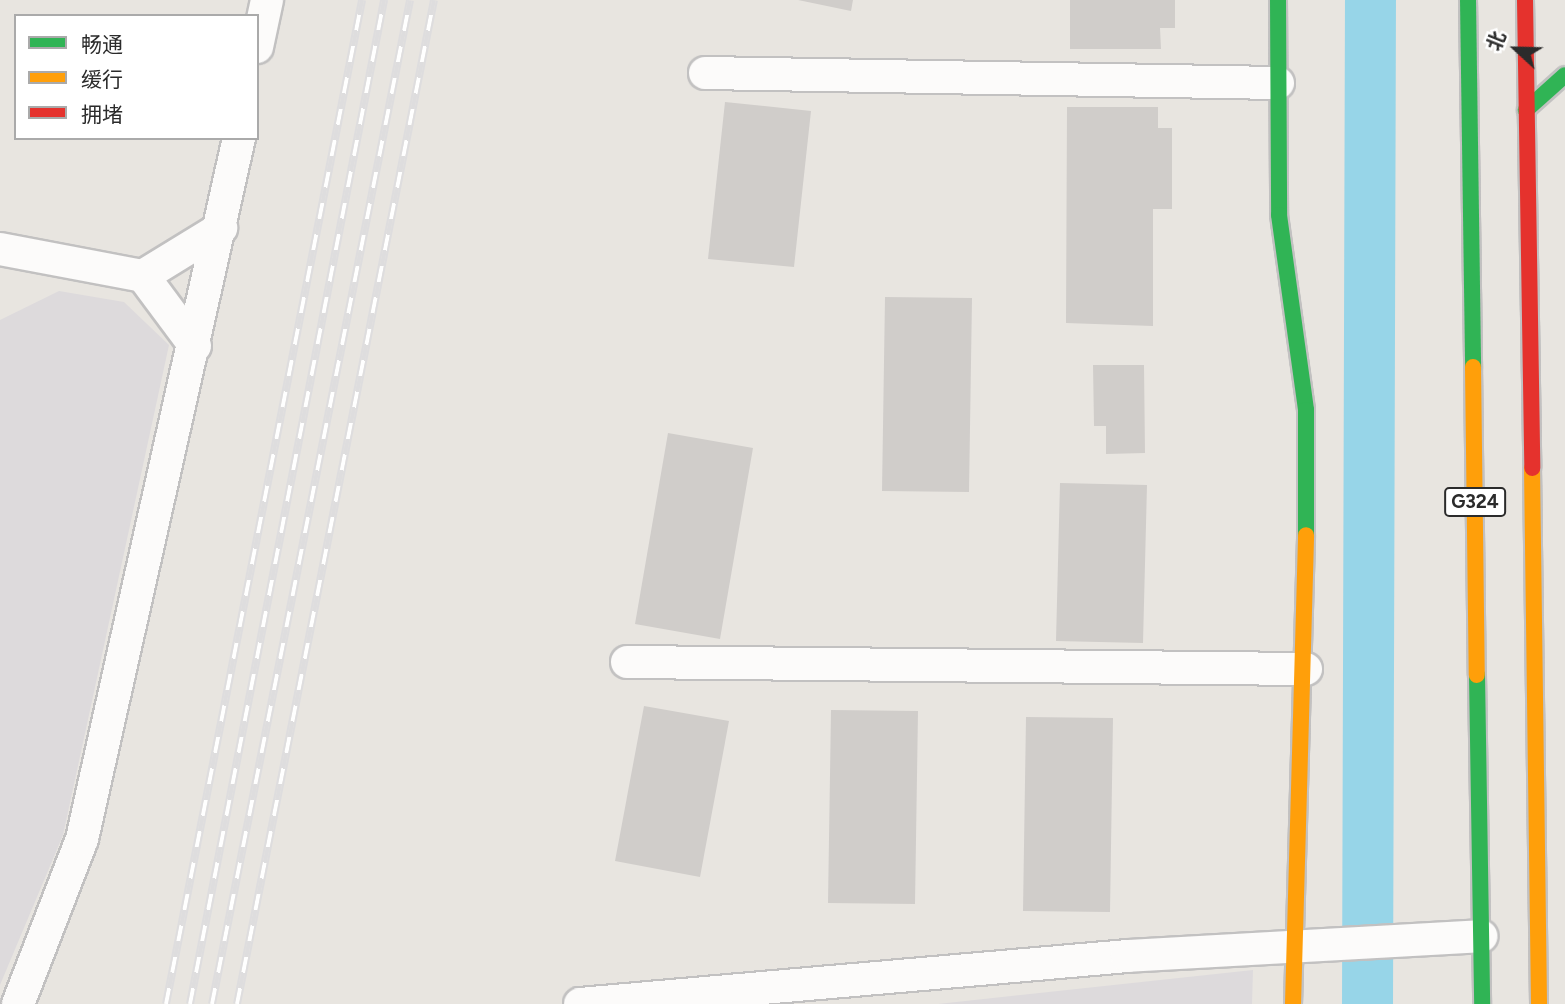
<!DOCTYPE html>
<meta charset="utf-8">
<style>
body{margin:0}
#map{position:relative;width:1565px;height:1004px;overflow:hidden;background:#e8e5e0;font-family:Figtree,"Noto Sans SC",sans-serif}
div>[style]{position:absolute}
.industrial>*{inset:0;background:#dddadc}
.river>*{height:51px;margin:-25.5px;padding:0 25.5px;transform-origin:25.5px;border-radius:25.5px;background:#97d5e8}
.building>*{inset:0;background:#d0cdca}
.roads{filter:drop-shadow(2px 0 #c2c1c1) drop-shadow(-2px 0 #c2c1c1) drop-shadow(0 2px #c2c1c1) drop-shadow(0 -2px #c2c1c1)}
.street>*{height:32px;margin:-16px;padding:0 16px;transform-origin:16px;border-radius:16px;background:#fcfbfa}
.fast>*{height:16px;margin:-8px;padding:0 8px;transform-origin:8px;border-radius:8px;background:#30b455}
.slow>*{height:16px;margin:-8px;padding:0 8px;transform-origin:8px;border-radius:8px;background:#ff9f0a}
.jam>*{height:16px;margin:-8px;padding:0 8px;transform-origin:8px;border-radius:8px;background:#e5322d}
.rail>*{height:8px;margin-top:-4px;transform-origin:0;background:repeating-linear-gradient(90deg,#fff 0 16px,#deddde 0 32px);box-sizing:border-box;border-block:2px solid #deddde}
span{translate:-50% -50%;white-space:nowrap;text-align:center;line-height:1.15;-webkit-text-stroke:6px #fff;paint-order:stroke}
.shield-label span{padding:2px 5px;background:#fff;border:2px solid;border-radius:5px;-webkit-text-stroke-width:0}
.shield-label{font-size:19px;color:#2b2b2b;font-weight:700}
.legend{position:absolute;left:14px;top:14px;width:245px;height:126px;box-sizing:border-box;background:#fff;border:2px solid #aaa;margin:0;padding:9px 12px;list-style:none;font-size:21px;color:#2b2b2b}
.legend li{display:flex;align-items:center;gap:14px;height:35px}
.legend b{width:35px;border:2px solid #aaa}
.north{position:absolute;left:1481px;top:14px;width:70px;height:70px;-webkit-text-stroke:5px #fff;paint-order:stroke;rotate:292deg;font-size:19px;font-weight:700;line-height:28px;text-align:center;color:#2b2b2b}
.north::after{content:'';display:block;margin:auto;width:24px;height:32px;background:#2b2b2b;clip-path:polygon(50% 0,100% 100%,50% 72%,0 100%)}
</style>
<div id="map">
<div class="industrial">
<i style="clip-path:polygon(59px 291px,124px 302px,169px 345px,63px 835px,0 985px,0 320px)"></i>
<i style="clip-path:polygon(1253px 970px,1252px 1004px,938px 1004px)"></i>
</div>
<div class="river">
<i style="left:1367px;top:1004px;width:1004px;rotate:-89.83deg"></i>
</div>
<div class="building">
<i style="clip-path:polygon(798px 0,853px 0,851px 11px)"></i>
<i style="clip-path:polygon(1070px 0,1175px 0,1175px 28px,1160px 28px,1161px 49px,1070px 49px)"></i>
<i style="clip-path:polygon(725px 102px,811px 111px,794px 267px,708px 259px)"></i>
<i style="clip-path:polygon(1067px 107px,1158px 107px,1158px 128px,1172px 128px,1172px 209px,1153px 209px,1153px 326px,1066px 323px)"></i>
<i style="clip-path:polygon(885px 297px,972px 298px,969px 492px,882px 491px)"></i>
<i style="clip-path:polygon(1093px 365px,1144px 365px,1145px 453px,1106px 454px,1106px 426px,1094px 426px)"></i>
<i style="clip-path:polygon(668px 433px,753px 448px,720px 639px,635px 624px)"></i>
<i style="clip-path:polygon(1060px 483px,1147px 485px,1143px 643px,1056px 641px)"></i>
<i style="clip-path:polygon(644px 706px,729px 721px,700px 877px,615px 861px)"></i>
<i style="clip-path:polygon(831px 710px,918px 711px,915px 904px,828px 903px)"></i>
<i style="clip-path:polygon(1026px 717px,1113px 718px,1110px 912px,1023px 911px)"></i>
</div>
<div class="roads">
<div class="street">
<i style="left:257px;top:47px;width:48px;rotate:-78deg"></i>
<i style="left:705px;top:73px;width:573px;rotate:1deg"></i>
<i style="left:0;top:249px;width:146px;rotate:10.7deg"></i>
<i style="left:195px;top:346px;width:87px;rotate:-126.6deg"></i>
<i style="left:143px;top:276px;width:92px;rotate:-31.6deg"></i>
<i style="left:627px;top:662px;width:679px;rotate:0.59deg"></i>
<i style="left:18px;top:1004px;width:177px;rotate:-68.8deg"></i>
<i style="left:82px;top:839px;width:718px;rotate:-77.38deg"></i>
<i style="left:580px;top:1004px;width:549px;rotate:-5.01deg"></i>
<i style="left:1127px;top:956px;width:355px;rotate:-3.2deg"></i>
</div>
<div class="fast">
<i style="left:1278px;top:0;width:215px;rotate:89.7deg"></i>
<i style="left:1279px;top:215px;width:197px;rotate:82.1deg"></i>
<i style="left:1306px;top:410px;width:125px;rotate:90deg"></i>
<i style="left:1468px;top:0;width:367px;rotate:89.2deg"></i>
<i style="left:1526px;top:110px;width:52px;rotate:-41.9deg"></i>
<i style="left:1477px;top:675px;width:329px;rotate:89.1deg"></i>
</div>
<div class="slow">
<i style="left:1473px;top:367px;width:308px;rotate:89.3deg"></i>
<i style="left:1532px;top:468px;width:536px;rotate:89.25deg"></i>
<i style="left:1293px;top:1004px;width:469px;rotate:-88.4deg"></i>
</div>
<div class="jam">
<i style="left:1525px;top:0;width:468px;rotate:89.1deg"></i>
</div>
</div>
<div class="rail">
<i style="left:166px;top:1004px;width:1023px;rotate:-78.95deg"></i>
<i style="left:190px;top:1004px;width:1023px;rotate:-79.06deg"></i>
<i style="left:212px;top:1004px;width:1023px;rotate:-78.84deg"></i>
<i style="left:237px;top:1004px;width:1023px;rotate:-78.9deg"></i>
</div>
<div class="shield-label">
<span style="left:1475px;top:502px">G324</span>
</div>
<ul class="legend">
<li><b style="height:9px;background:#30b455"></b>畅通</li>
<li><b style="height:9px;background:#ff9f0a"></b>缓行</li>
<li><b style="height:9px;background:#e5322d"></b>拥堵</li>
</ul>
<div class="north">北</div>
</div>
